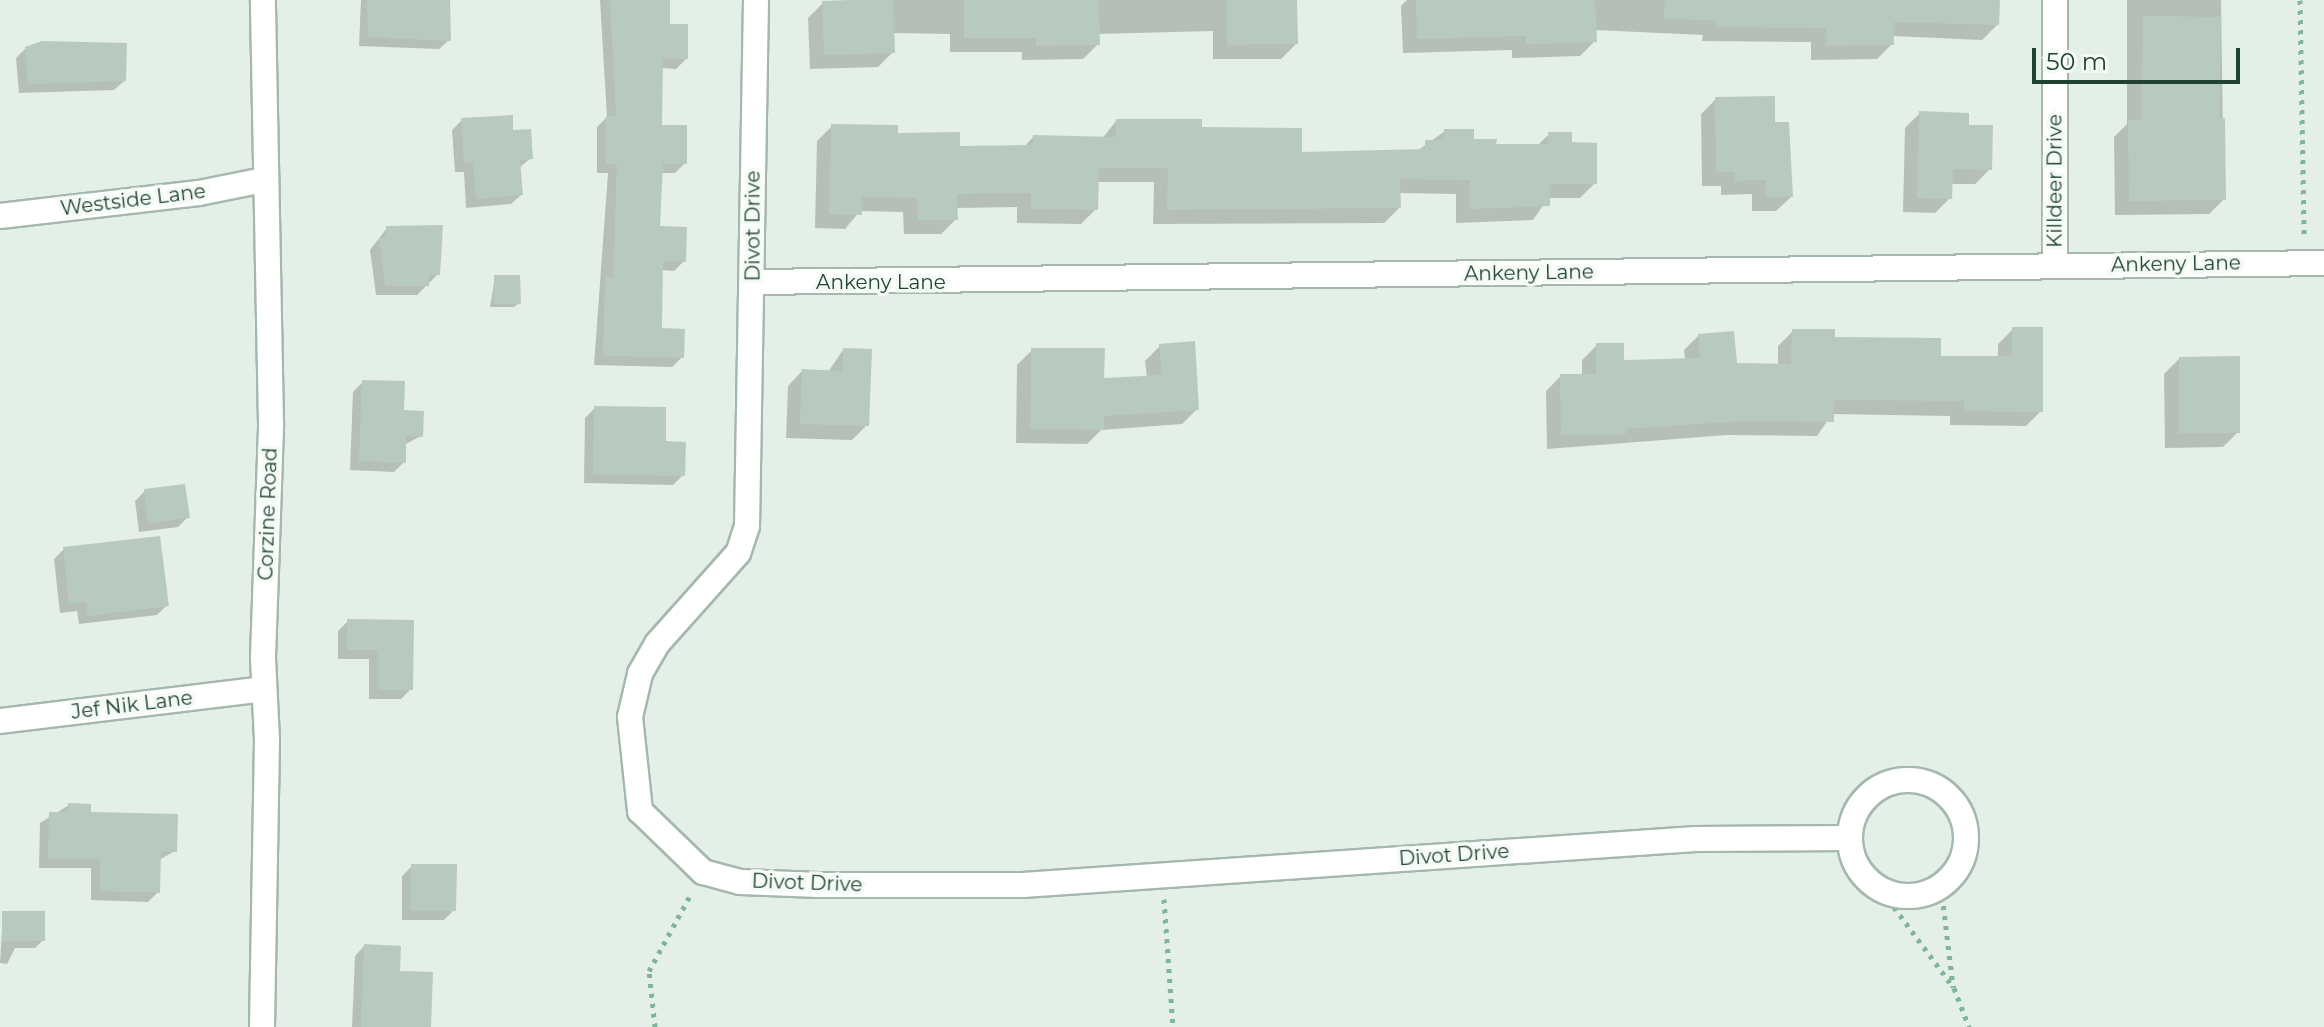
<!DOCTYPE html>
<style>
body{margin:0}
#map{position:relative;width:2324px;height:1027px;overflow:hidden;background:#e3efe7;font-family:Montserrat,sans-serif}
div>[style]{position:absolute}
.shadow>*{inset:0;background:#0003}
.building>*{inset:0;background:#b8cabf}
.path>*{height:5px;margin-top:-2.5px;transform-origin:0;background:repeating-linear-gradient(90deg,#80b698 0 4px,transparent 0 10px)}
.roads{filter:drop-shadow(2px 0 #a5b8ad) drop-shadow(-2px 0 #a5b8ad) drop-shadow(0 2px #a5b8ad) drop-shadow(0 -2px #a5b8ad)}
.street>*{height:24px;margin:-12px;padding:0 12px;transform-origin:12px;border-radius:12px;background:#fff}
.street>.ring{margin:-12px;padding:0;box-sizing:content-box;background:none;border:24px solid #fff;border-radius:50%}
span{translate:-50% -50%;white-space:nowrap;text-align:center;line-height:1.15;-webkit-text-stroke:7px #f4faf6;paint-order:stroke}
.street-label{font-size:20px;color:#204331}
.scale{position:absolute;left:2032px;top:48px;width:208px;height:36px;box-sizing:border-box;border:4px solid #204331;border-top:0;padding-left:10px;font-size:24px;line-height:28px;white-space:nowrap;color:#204331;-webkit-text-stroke:6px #f4faf6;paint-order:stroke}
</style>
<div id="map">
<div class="shadow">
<i style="clip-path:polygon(361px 0,448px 0,449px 40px,439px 49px,359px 46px)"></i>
<i style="clip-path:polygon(600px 0,668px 0,668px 26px,686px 59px,676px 69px,661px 68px,660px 127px,685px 163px,675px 173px,660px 173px,658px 228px,684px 261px,674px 271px,661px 270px,660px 330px,682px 357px,672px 367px,594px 365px,608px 173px,597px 173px,597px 127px,607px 117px)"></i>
<i style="clip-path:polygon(851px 0,1295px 0,1296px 44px,1281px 59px,1213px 59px,1213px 31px,1098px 34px,1098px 44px,1083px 59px,1022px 60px,1022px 52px,950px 52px,950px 34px,892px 33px,893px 52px,878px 67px,810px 69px,808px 18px,823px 3px)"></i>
<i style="clip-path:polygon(1407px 0,1998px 0,1997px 25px,1982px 40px,1892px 36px,1892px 44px,1877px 59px,1811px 60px,1811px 42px,1702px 41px,1703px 35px,1595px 30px,1595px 41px,1580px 56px,1512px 58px,1512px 50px,1403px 53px,1401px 6px)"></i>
<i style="clip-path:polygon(2127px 0,2221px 0,2224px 199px,2209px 214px,2115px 215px,2114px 137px,2127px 124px)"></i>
<i style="clip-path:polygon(26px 48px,124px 81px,114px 90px,19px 93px,16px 58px)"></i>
<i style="clip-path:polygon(1716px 99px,1773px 124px,1791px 197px,1776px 211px,1752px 211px,1752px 194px,1721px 195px,1721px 186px,1702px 186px,1701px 114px)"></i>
<i style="clip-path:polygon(1920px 113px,1967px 127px,1990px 169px,1975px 184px,1950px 184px,1950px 198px,1935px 213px,1903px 212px,1905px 128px)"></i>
<i style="clip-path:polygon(462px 120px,511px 132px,531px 158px,519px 168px,521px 195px,511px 204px,466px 208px,464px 172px,455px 172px,452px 130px)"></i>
<i style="clip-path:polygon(1116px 121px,1200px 129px,1300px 154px,1417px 151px,1445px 131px,1494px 146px,1537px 146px,1549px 134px,1570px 144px,1595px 183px,1580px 198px,1548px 198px,1533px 220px,1456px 223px,1456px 194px,1399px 193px,1399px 208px,1384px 223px,1153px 224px,1154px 182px,1097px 182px,1096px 209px,1081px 224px,1017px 223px,1017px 207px,956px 208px,956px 219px,941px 234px,904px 234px,903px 212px,860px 211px,845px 229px,815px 228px,817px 141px,832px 126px,958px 148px,1024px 147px,1033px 137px,1102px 139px)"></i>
<i style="clip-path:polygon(387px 228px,438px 274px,417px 295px,376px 295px,370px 250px)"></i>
<i style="clip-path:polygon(495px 277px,519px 303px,514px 307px,490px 307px)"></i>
<i style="clip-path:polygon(2013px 329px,2041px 411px,2026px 426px,1950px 425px,1950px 416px,1832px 414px,1817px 436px,1727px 435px,1547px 449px,1546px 391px,1561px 376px,1582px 376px,1582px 360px,1597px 345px,1622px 362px,1685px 360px,1684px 350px,1699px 335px,1735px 365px,1778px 366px,1778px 346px,1793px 331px,1939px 358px,1998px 358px,1998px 344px)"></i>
<i style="clip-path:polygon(1160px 346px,1197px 409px,1182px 424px,1101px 430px,1087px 444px,1016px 443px,1017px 365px,1032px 350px,1102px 380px,1147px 378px,1145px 361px)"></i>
<i style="clip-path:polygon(843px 350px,867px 425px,852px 440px,786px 438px,788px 386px,802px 371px,828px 372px)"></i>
<i style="clip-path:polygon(2179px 359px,2238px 432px,2223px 447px,2165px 448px,2164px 374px)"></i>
<i style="clip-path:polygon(363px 382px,402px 412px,421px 436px,404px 445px,404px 462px,394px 472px,350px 470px,353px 392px)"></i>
<i style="clip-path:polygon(595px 408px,683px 475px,673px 485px,584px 483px,585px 418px)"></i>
<i style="clip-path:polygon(145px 491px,188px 517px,178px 527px,139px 532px,135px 501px)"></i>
<i style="clip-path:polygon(64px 549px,167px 605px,157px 615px,79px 624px,77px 611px,60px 613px,54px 559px)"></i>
<i style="clip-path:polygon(348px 621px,412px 622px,411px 689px,401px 699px,369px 699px,369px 659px,338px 659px,338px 631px)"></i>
<i style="clip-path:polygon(69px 805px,175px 851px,159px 860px,158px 892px,148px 902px,91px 900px,91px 868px,39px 868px,40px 823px)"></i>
<i style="clip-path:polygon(412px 866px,454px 910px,444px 920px,402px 920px,402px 876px)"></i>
<i style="clip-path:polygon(3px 913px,43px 940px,35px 948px,15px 948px,7px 964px,0 963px)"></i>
<i style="clip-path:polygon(364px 946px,398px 973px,429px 1027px,352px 1027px,355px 956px)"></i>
</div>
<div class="building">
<i style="clip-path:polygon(367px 0,450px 0,451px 41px,368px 37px)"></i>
<i style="clip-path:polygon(610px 0,670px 0,670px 24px,688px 24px,688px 59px,663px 59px,662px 125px,687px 125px,687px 164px,663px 164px,660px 226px,687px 227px,686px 262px,663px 261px,662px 328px,685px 329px,684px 358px,603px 356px,605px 277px,613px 277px,617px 164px,606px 164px,606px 116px,616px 116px)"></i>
<i style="clip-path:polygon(851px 0,893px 0,895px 53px,824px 55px,822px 1px)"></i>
<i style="clip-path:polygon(964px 0,1099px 0,1100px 45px,1036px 46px,1036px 38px,964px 38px)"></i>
<i style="clip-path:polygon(1227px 0,1297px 0,1298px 44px,1227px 45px)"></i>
<i style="clip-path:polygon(1416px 0,1595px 0,1597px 42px,1526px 44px,1526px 36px,1417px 39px)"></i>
<i style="clip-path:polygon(1665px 0,2000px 0,1999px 25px,1894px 22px,1894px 45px,1826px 46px,1826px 28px,1717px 27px,1717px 21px,1664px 18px)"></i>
<i style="clip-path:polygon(2143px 16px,2221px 17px,2219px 119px,2225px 118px,2226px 200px,2129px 201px,2128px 120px,2141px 120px)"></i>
<i style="clip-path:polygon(42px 41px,127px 43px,126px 81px,28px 84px,25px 47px)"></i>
<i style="clip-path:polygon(1775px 96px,1775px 122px,1789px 122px,1793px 197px,1766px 197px,1766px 180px,1735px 181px,1735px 172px,1716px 172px,1715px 97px)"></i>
<i style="clip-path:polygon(1919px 111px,1969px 113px,1969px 125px,1993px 125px,1992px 170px,1953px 169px,1952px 199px,1917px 198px)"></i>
<i style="clip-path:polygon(513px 115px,513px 130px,531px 129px,533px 159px,520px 160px,523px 195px,476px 199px,473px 163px,464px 163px,461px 118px)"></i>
<i style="clip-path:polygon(1116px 119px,1202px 119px,1202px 127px,1302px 128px,1302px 152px,1425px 149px,1425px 140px,1444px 140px,1444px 129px,1474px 129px,1474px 139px,1497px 139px,1496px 144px,1548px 144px,1548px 132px,1572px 132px,1572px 142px,1597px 143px,1597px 184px,1550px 184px,1550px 206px,1470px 209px,1470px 180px,1400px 179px,1401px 208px,1167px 210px,1168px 168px,1099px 168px,1098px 210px,1031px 209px,1031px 193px,957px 194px,958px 220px,918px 220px,917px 198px,862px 197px,862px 215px,829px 214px,831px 124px,898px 125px,898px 133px,960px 132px,960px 146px,1032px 145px,1033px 135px,1116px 137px)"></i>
<i style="clip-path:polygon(443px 225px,440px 275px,429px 275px,429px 286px,385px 286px,379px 238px,386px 238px,386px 226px)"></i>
<i style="clip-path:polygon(494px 275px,520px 275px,521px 304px,494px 304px)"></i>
<i style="clip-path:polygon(2012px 327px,2043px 327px,2043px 412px,1964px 411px,1964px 401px,1834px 400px,1834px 422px,1743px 421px,1625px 429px,1626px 434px,1561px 435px,1560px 374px,1596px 374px,1596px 343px,1624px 343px,1624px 360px,1700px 358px,1698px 334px,1734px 331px,1737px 363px,1791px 364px,1792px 329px,1835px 329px,1835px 337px,1941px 338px,1941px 356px,2012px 356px)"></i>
<i style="clip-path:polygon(1195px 341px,1199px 410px,1104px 416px,1104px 430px,1030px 429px,1031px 348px,1105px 348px,1104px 378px,1162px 375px,1159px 344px)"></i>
<i style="clip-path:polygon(843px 348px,872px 349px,869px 426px,800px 424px,802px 369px,842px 371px)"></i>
<i style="clip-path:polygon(2240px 356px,2240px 433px,2179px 433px,2179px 357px)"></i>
<i style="clip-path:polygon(362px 380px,405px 381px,404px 410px,424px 411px,423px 437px,406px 436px,406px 463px,359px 461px)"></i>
<i style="clip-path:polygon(594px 406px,666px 407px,666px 441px,686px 442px,685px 476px,593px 474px)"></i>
<i style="clip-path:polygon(185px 484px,190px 518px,148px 523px,144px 489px)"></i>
<i style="clip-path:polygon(160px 536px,169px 606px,88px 616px,86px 602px,69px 604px,63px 547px)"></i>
<i style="clip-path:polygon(347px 619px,414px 620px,413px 690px,378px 690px,378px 650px,347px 650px)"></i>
<i style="clip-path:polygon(68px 803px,91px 804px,91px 812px,178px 814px,177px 852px,161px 851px,160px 893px,100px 891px,100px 859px,48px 858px,49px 812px,68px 812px)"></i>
<i style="clip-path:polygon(411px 864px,457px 864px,456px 911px,411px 911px)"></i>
<i style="clip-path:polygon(2px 911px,45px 911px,45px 941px,2px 941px)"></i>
<i style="clip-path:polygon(364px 944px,401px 946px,400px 971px,433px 972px,431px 1027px,361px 1027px)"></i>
</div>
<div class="path">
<i style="left:2300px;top:0;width:238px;rotate:89deg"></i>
<i style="left:1941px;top:886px;width:102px;rotate:83.2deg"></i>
<i style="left:1882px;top:891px;width:121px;rotate:53.4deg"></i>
<i style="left:1954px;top:988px;width:42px;rotate:69deg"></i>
<i style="left:1164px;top:899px;width:128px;rotate:86deg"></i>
<i style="left:655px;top:1027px;width:56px;rotate:-96.1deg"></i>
<i style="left:649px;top:971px;width:88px;rotate:-61.4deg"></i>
</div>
<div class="roads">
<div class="street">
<i style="left:756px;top:0;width:526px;rotate:90.98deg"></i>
<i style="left:747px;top:526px;width:28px;rotate:108deg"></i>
<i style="left:738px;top:553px;width:122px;rotate:131.7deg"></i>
<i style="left:657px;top:644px;width:34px;rotate:120deg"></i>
<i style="left:640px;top:674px;width:44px;rotate:103.1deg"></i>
<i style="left:630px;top:717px;width:95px;rotate:83.9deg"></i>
<i style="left:640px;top:811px;width:88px;rotate:44.1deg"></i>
<i style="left:703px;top:872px;width:39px;rotate:15deg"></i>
<i style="left:741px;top:882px;width:78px;rotate:2.2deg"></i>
<i style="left:819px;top:885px;width:204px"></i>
<i style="left:1023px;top:885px;width:674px;rotate:-3.92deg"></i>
<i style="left:1695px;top:839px;width:153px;rotate:-0.4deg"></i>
<i style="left:0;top:216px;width:200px;rotate:-6.6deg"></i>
<i style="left:199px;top:193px;width:66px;rotate:-11.3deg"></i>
<i style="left:2055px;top:265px;width:265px;rotate:-90deg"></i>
<i style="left:753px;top:282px;width:1571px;rotate:-0.69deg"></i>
<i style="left:0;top:721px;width:265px;rotate:-6.9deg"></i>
<i class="ring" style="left:1850px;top:780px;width:92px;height:92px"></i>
<i style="left:262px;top:1027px;width:287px;rotate:-89deg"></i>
<i style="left:267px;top:740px;width:83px;rotate:-92.8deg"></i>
<i style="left:263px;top:657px;width:234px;rotate:-88deg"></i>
<i style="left:271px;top:423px;width:423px;rotate:-91.1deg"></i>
</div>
</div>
<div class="street-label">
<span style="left:2055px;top:181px;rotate:-90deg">Killdeer Drive</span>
<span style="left:133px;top:200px;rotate:-7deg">Westside Lane</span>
<span style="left:753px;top:226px;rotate:-90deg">Divot Drive</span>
<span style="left:2176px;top:264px;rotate:-1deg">Ankeny Lane</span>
<span style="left:1529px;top:273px;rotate:-1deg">Ankeny Lane</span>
<span style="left:881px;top:282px">Ankeny Lane</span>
<span style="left:268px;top:514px;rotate:-88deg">Corzine Road</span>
<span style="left:132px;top:705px;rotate:-7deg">Jef Nik Lane</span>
<span style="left:1454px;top:855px;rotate:-4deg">Divot Drive</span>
<span style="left:807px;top:883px;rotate:2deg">Divot Drive</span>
</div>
<div class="scale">50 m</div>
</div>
